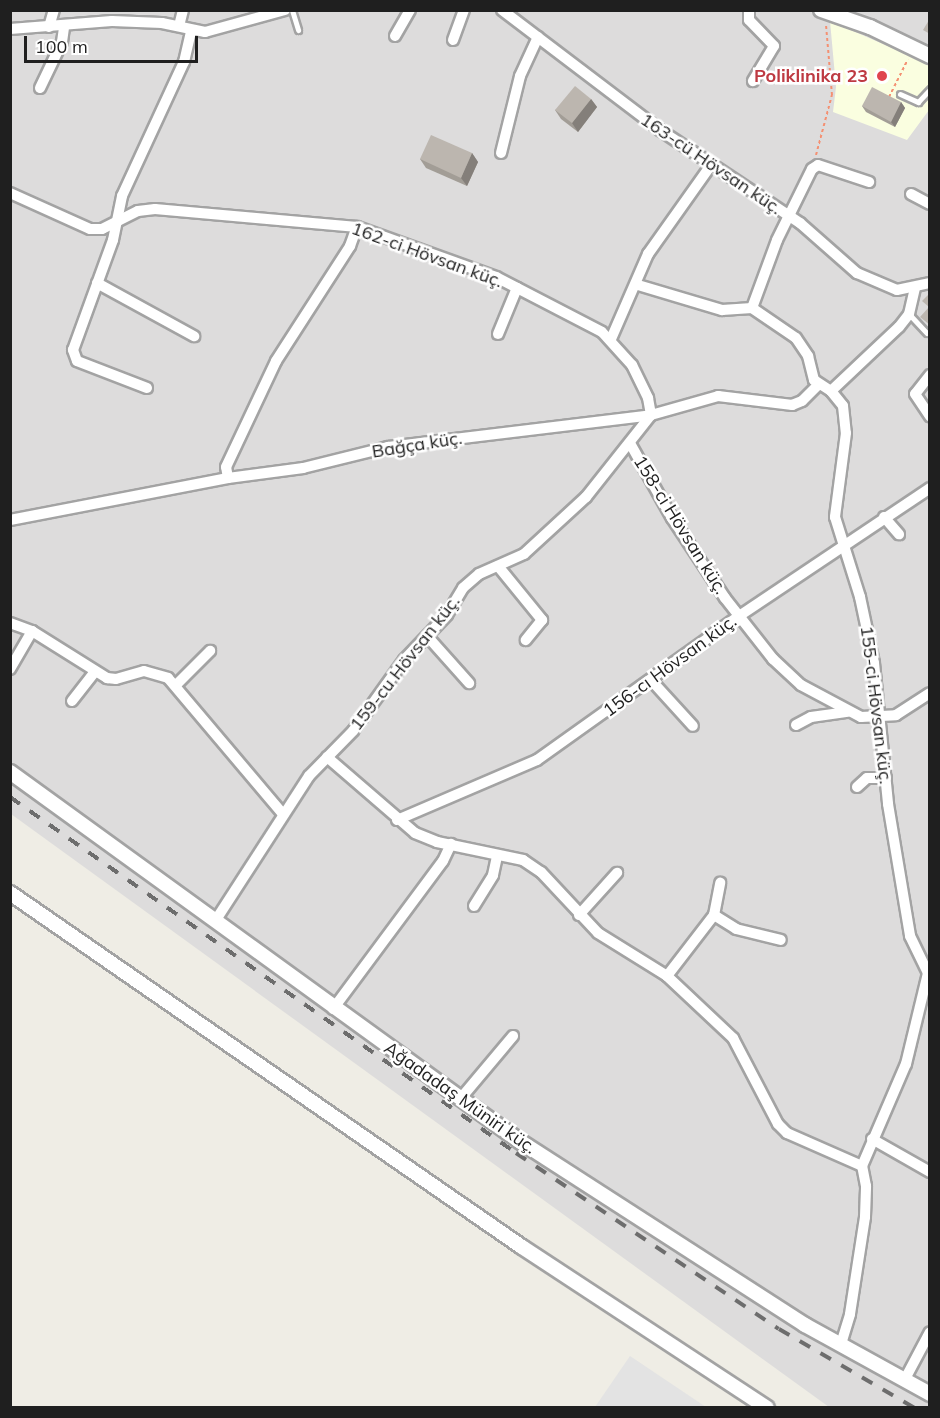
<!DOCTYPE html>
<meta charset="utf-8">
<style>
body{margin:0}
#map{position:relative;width:940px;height:1418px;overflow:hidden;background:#efede5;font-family:Mulish,sans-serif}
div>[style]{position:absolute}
.residential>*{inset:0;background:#dddcdc}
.education>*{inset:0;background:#fafee0}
.parking>*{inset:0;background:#e3e3e3}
.path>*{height:2px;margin-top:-1px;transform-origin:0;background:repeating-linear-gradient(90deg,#f49072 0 3px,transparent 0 6px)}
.roads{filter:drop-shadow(2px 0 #a3a3a3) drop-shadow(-2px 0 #a3a3a3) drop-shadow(0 2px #a3a3a3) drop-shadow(0 -2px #a3a3a3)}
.service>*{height:5px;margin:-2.5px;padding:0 2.5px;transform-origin:2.5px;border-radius:2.5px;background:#fff}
.minor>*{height:10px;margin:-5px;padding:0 5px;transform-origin:5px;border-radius:5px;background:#fff}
.tertiary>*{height:14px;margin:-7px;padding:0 7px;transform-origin:7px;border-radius:7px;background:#fff}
.rail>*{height:4px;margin-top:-2px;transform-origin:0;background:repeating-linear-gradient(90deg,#6d6d6d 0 12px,transparent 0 24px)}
.wall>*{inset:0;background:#a29d96}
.shaded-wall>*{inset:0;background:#847f7a}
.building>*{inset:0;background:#bcb6af}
.dots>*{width:16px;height:16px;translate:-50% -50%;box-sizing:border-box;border:3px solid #fff;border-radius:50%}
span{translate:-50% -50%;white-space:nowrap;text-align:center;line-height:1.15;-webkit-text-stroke:5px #fff;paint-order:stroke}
.health-label{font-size:18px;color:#be3a42;font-weight:700}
.right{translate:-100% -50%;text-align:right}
.street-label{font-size:18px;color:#1f1f1f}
.frame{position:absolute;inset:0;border:12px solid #1f1f1f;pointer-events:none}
.scale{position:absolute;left:24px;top:36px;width:174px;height:27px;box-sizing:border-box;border:3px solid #1f1f1f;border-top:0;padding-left:8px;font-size:18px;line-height:21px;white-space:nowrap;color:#1f1f1f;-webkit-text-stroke:4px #fff;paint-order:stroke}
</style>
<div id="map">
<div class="residential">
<i style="clip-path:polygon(11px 11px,929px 11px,929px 1407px,829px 1407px,11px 814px)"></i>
</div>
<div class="education">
<i style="clip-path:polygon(830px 21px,929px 64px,929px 110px,907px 140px,833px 112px,836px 87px)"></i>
</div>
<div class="parking">
<i style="clip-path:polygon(630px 1356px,706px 1407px,595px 1407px)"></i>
</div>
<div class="path">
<i style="left:889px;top:97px;width:42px;rotate:-63.4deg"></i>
<i style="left:816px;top:155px;width:62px;rotate:-75.1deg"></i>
<i style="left:832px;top:95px;width:70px;rotate:-94.9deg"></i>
</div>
<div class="roads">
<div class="service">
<i style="left:292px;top:10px;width:21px;rotate:73deg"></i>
<i style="left:900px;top:94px;width:20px;rotate:24deg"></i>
<i style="left:918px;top:102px;width:18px;rotate:-47deg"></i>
<i style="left:909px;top:314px;width:26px;rotate:47deg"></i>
</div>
<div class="minor">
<i style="left:502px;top:10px;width:198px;rotate:37.2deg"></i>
<i style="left:660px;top:130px;width:168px;rotate:33.6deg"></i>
<i style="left:800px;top:223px;width:76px;rotate:41.3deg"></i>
<i style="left:857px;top:273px;width:43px;rotate:23deg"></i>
<i style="left:897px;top:290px;width:34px;rotate:-12deg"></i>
<i style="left:749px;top:10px;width:10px;rotate:90deg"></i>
<i style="left:749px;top:20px;width:36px;rotate:46deg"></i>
<i style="left:774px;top:46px;width:41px;rotate:121deg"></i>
<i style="left:179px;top:26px;width:16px;rotate:-76deg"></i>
<i style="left:49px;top:27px;width:18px;rotate:-74deg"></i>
<i style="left:10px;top:29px;width:102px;rotate:-4.5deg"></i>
<i style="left:112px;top:21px;width:50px;rotate:2.3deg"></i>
<i style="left:162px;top:23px;width:44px;rotate:11.8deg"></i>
<i style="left:205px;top:32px;width:83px;rotate:-15.4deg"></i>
<i style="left:395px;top:36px;width:30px;rotate:-60deg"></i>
<i style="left:453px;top:40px;width:32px;rotate:-70deg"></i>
<i style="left:40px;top:88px;width:51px;rotate:-64.4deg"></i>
<i style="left:62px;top:42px;width:15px;rotate:-82deg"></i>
<i style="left:501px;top:153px;width:79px;rotate:-76.1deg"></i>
<i style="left:520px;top:76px;width:43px;rotate:-65.2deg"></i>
<i style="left:10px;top:193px;width:88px;rotate:24.2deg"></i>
<i style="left:90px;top:229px;width:12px"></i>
<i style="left:102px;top:229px;width:40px;rotate:-26.6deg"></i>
<i style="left:138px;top:211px;width:17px;rotate:-7deg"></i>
<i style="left:155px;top:209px;width:203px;rotate:5.1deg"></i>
<i style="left:357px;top:227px;width:148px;rotate:19.8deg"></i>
<i style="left:496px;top:277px;width:119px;rotate:27.4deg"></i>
<i style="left:602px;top:332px;width:45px;rotate:47.7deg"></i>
<i style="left:632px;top:365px;width:37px;rotate:64deg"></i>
<i style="left:648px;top:398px;width:17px;rotate:80deg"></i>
<i style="left:651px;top:415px;width:105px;rotate:128.4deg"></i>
<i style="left:586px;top:497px;width:84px;rotate:137.4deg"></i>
<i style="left:524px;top:554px;width:49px;rotate:156deg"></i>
<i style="left:479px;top:574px;width:21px;rotate:139deg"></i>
<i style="left:463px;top:588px;width:31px;rotate:121deg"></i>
<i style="left:447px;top:615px;width:62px;rotate:133.7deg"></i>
<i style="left:404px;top:660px;width:87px;rotate:125.7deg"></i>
<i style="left:353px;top:731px;width:63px;rotate:134.4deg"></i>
<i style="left:309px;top:776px;width:171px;rotate:122.9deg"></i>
<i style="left:911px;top:194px;width:21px;rotate:28deg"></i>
<i style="left:97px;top:283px;width:111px;rotate:28.7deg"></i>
<i style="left:638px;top:285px;width:88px;rotate:16.6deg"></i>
<i style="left:722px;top:310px;width:30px;rotate:-4deg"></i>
<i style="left:752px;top:308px;width:53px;rotate:34.3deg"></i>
<i style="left:796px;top:338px;width:22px;rotate:56deg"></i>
<i style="left:808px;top:356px;width:25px;rotate:76deg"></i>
<i style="left:814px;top:380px;width:20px;rotate:33deg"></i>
<i style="left:831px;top:391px;width:19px;rotate:51deg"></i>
<i style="left:843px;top:406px;width:27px;rotate:84deg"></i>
<i style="left:846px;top:433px;width:85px;rotate:97.5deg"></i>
<i style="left:835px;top:517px;width:84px;rotate:72.6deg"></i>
<i style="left:860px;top:597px;width:67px;rotate:78deg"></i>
<i style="left:874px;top:663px;width:142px;rotate:84.3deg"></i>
<i style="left:888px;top:804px;width:134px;rotate:80.5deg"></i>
<i style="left:910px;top:936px;width:41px;rotate:64.1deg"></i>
<i style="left:752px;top:308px;width:72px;rotate:-69.8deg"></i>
<i style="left:777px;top:240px;width:79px;rotate:-63.8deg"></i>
<i style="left:812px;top:169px;width:7px;rotate:-34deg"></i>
<i style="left:818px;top:165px;width:54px;rotate:18.4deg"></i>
<i style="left:498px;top:334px;width:50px;rotate:-67.6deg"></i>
<i style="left:611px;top:339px;width:93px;rotate:-66.5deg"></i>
<i style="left:648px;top:254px;width:109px;rotate:-54.7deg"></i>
<i style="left:930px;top:375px;width:24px;rotate:128deg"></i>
<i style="left:915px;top:394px;width:27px;rotate:56deg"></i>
<i style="left:147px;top:388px;width:75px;rotate:-158.9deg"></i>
<i style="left:77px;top:361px;width:12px;rotate:-110deg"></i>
<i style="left:73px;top:350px;width:117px;rotate:-70deg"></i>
<i style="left:113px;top:240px;width:45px;rotate:-78.4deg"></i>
<i style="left:122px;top:196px;width:148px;rotate:-65.2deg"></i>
<i style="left:184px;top:62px;width:32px;rotate:-77deg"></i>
<i style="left:831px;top:391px;width:93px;rotate:-43.3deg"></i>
<i style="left:899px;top:327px;width:16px;rotate:-52deg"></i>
<i style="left:909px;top:314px;width:27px;rotate:-77deg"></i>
<i style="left:631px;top:445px;width:84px;rotate:60.7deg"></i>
<i style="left:672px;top:518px;width:96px;rotate:56.5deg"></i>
<i style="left:725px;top:598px;width:78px;rotate:51.8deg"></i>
<i style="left:773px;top:659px;width:38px;rotate:43deg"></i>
<i style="left:801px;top:685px;width:68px;rotate:28.1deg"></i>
<i style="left:861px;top:717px;width:35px;rotate:-3deg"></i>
<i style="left:896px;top:715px;width:40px;rotate:-32.9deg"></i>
<i style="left:228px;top:478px;width:11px;rotate:-100deg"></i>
<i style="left:226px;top:467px;width:117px;rotate:-64.7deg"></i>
<i style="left:276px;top:361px;width:137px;rotate:-57.2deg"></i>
<i style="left:350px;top:246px;width:20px;rotate:-70deg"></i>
<i style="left:884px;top:517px;width:23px;rotate:49deg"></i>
<i style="left:10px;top:520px;width:222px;rotate:-10.9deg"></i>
<i style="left:228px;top:478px;width:76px;rotate:-7.6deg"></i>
<i style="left:303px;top:468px;width:88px;rotate:-13.9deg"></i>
<i style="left:388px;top:447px;width:265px;rotate:-6.9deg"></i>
<i style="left:651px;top:415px;width:70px;rotate:-15.8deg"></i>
<i style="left:718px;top:396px;width:75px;rotate:6.9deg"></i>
<i style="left:792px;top:405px;width:11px;rotate:-22deg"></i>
<i style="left:802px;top:401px;width:23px;rotate:-45deg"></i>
<i style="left:498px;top:566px;width:70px;rotate:50.8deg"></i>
<i style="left:542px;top:620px;width:26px;rotate:129deg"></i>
<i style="left:10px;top:623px;width:23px;rotate:20deg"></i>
<i style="left:32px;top:631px;width:89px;rotate:32.1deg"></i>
<i style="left:107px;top:678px;width:9px;rotate:6deg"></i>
<i style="left:116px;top:679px;width:29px;rotate:-16deg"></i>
<i style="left:144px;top:671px;width:25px;rotate:16deg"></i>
<i style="left:168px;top:678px;width:178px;rotate:49.8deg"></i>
<i style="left:428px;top:637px;width:62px;rotate:48.3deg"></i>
<i style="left:10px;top:669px;width:44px;rotate:-59.9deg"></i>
<i style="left:651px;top:680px;width:62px;rotate:47.6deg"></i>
<i style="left:177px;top:684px;width:47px;rotate:-45deg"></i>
<i style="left:72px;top:701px;width:37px;rotate:-52deg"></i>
<i style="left:796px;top:725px;width:17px;rotate:-28deg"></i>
<i style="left:811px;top:717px;width:37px;rotate:-8deg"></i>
<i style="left:327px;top:757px;width:116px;rotate:40.8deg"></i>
<i style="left:415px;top:833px;width:24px;rotate:22deg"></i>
<i style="left:437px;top:842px;width:88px;rotate:11.8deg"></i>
<i style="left:523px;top:860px;width:22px;rotate:34deg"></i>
<i style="left:541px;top:872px;width:83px;rotate:46.9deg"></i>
<i style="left:598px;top:933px;width:81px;rotate:31.9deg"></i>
<i style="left:667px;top:976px;width:91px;rotate:43.2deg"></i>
<i style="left:733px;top:1038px;width:97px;rotate:62.4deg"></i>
<i style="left:778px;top:1124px;width:13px;rotate:45deg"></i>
<i style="left:787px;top:1133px;width:82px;rotate:23.7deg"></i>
<i style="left:857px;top:787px;width:13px;rotate:-42deg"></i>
<i style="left:867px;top:778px;width:19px"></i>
<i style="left:397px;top:820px;width:152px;rotate:-23.2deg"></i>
<i style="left:537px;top:760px;width:248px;rotate:-35.5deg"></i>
<i style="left:739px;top:616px;width:230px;rotate:-33.8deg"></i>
<i style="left:474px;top:906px;width:36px;rotate:-58deg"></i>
<i style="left:493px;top:875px;width:19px;rotate:-78deg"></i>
<i style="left:579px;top:915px;width:57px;rotate:-47.9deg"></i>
<i style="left:714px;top:915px;width:26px;rotate:32deg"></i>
<i style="left:736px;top:929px;width:46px;rotate:13.7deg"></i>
<i style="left:667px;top:976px;width:77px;rotate:-52.4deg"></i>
<i style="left:714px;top:915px;width:33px;rotate:-79deg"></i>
<i style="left:333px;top:1009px;width:184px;rotate:-53.4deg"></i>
<i style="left:443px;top:861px;width:19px;rotate:-65deg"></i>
<i style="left:461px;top:1098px;width:81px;rotate:-50deg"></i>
<i style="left:872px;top:1139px;width:67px;rotate:29.6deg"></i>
<i style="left:841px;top:1344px;width:31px;rotate:-73deg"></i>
<i style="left:850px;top:1314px;width:98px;rotate:-81.2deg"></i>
<i style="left:865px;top:1217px;width:31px;rotate:-88deg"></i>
<i style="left:866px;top:1186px;width:20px;rotate:-101deg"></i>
<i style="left:862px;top:1166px;width:111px;rotate:-66.7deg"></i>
<i style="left:906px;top:1064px;width:98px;rotate:-76.4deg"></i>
<i style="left:905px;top:1379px;width:53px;rotate:-62deg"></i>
</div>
<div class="tertiary">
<i style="left:821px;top:10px;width:52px;rotate:19.1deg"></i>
<i style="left:870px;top:27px;width:67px;rotate:25.8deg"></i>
<i style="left:10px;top:772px;width:631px;rotate:35.91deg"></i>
<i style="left:521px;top:1142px;width:338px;rotate:32.8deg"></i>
<i style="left:805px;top:1325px;width:143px;rotate:28.9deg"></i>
<i style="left:10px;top:893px;width:622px;rotate:34.66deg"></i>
<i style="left:522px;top:1247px;width:293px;rotate:33.3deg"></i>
</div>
</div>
<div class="rail">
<i style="left:10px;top:797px;width:619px;rotate:35.13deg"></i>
<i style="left:516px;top:1153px;width:316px;rotate:33.8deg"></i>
<i style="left:779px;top:1329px;width:157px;rotate:30.2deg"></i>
</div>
<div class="wall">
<i style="clip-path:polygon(591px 99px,597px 107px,578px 132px,561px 119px,555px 110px)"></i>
<i style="clip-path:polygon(901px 102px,905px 108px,895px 127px,866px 112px,862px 106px)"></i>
<i style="clip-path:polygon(472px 153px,478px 162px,467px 186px,426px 168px,420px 159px)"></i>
</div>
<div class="shaded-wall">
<i style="clip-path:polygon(591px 99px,597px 107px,578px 132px,572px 123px)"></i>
<i style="clip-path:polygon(901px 102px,905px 108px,895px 127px,891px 122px)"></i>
<i style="clip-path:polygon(472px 153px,478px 162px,467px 186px,461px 178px)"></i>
</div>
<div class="building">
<i style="clip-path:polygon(929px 20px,930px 20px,930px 34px,923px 30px)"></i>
<i style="clip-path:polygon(575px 86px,591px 99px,572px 123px,555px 110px)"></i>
<i style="clip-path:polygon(872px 87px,901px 102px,891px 122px,862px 106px)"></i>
<i style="clip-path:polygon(431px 135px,472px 153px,461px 178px,420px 159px)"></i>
<i style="clip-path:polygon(930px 293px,930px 325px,920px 317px,929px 307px,922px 301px)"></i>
</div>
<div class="dots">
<i style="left:882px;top:76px;background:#e0444e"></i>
</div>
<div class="health-label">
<span class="right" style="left:868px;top:76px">Poliklinika 23</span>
</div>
<div class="street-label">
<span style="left:711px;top:164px;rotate:34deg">163-cü Hövsan küç.</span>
<span style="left:427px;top:255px;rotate:20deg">162-ci Hövsan küç.</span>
<span style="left:417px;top:445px;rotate:-9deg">Bağça küç.</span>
<span style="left:680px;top:525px;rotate:58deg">158-ci Hövsan küç.</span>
<span style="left:405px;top:663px;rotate:-52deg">159-cu Hövsan küç.</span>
<span style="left:670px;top:666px;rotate:-36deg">156-cı Hövsan küç.</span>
<span style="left:876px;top:705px;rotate:83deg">155-ci Hövsan küç.</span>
<span style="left:460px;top:1098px;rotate:35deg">Ağadadaş Müniri küç.</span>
</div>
<div class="frame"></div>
<div class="scale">100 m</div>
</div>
